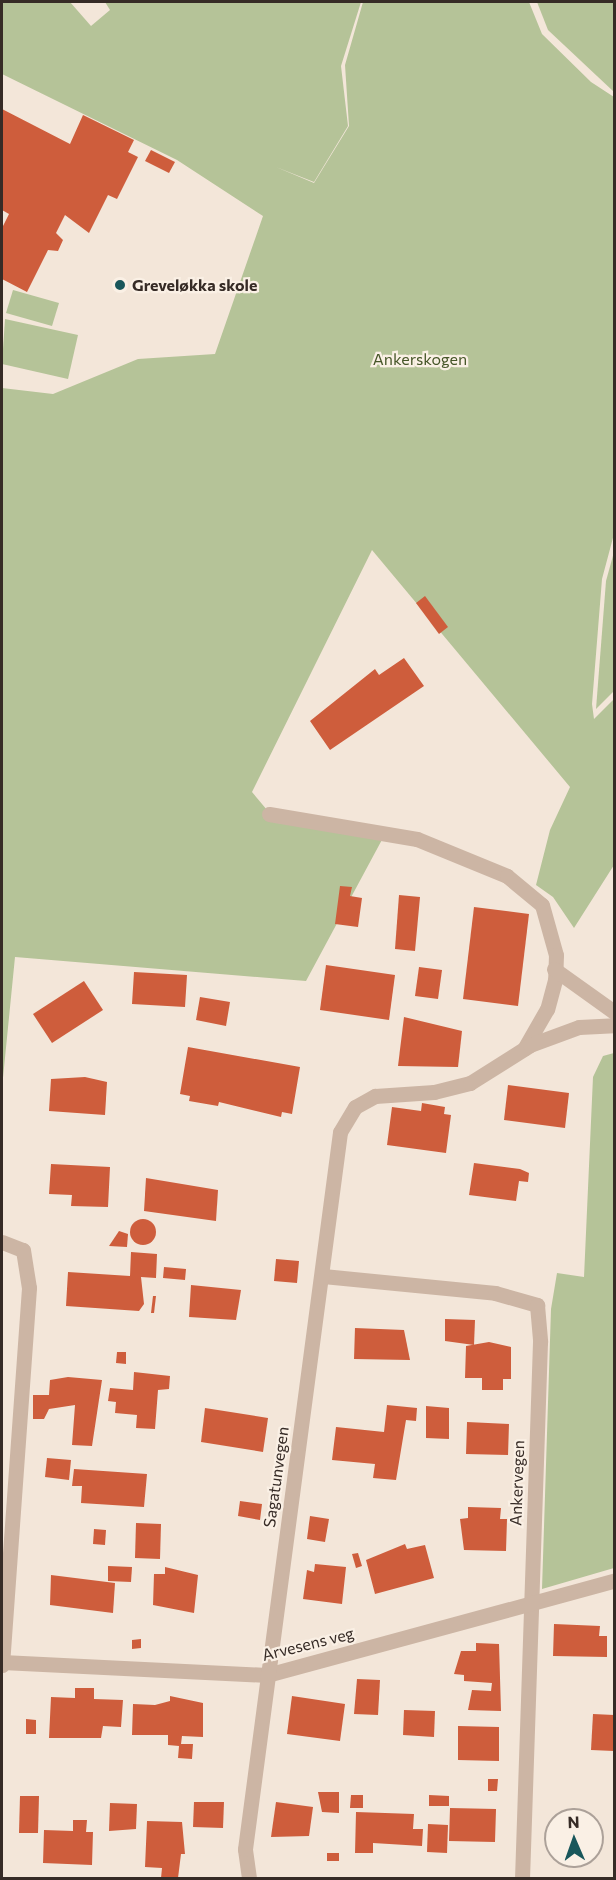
<!DOCTYPE html>
<meta charset="utf-8">
<style>
body{margin:0}
#map{position:relative;width:616px;height:1880px;overflow:hidden;background:#f3e6d9;font-family:Commissioner,sans-serif}
div>[style]{position:absolute}
.green>*{inset:0;background:#b5c398}
.building>*{inset:0;background:#ce5d3c}
.round{border-radius:50%}
.minor>*{height:15px;margin:-7.5px;padding:0 7.5px;transform-origin:7.5px;border-radius:7.5px;background:#ccb5a4}
.dots>*{width:16px;height:16px;translate:-50% -50%;box-sizing:border-box;border:3px solid #faf0e5;border-radius:50%}
span{translate:-50% -50%;white-space:nowrap;text-align:center;line-height:1.15;-webkit-text-stroke:4.5px #faf0e5;paint-order:stroke}
.poi-label{font-size:16px;color:#362b26;font-weight:700}
.left{translate:0 -50%;text-align:left}
.park-label{font-size:16px;color:#465628}
.street-label{font-size:16px;color:#362b26}
.frame{position:absolute;inset:0;border:3px solid #362b26;pointer-events:none}
.north{position:absolute;left:544px;top:1808px;width:60px;height:60px;box-sizing:border-box;background:#faf0e5;border:2px solid #aca199;border-radius:50%;rotate:358deg;font-size:16px;font-weight:700;line-height:24px;text-align:center;color:#362b26}
.north::after{content:'';display:block;margin:auto;width:21px;height:27px;background:#19575b;clip-path:polygon(50% 0,100% 100%,50% 72%,0 100%)}
</style>
<div id="map">
<div class="green">
<i style="clip-path:polygon(2px 2px,70px 2px,91px 26px,110px 10px,105px 2px,361px 2px,341px 66px,348px 126px,314px 182px,276px 167px,314px 183px,349px 126px,345px 65px,363px 2px,529px 2px,542px 34px,591px 82px,614px 97px,614px 534px,602px 579px,592px 704px,594px 719px,614px 699px,614px 865px,574px 928px,553px 897px,536px 885px,550px 830px,570px 787px,372px 550px,252px 792px,278px 823px,384px 836px,306px 981px,15px 957px,2px 1088px,2px 388px,53px 394px,138px 359px,215px 354px,263px 216px,177px 160px,2px 74px)"></i>
<i style="clip-path:polygon(537px 2px,614px 2px,614px 92px,548px 30px)"></i>
<i style="clip-path:polygon(13px 290px,59px 303px,52px 326px,6px 313px)"></i>
<i style="clip-path:polygon(5px 319px,78px 335px,68px 379px,2px 364px)"></i>
<i style="clip-path:polygon(614px 552px,614px 691px,596px 709px,606px 581px)"></i>
<i style="clip-path:polygon(614px 1053px,614px 1568px,542px 1589px,551px 1309px,557px 1273px,584px 1277px,593px 1077px,603px 1056px)"></i>
</div>
<div class="building">
<i style="clip-path:polygon(2px 109px,70px 144px,83px 115px,134px 140px,128px 152px,138px 157px,117px 199px,108px 195px,89px 233px,65px 215px,56px 233px,63px 240px,58px 251px,48px 250px,27px 292px,2px 279px,2px 228px,9px 214px,2px 210px)"></i>
<i style="clip-path:polygon(151px 150px,175px 162px,169px 173px,145px 161px)"></i>
<i style="clip-path:polygon(425px 596px,448px 627px,439px 634px,416px 603px)"></i>
<i style="clip-path:polygon(404px 658px,424px 686px,330px 750px,310px 721px,375px 669px,379px 675px)"></i>
<i style="clip-path:polygon(340px 886px,352px 887px,350px 896px,362px 898px,358px 927px,335px 924px)"></i>
<i style="clip-path:polygon(399px 895px,420px 897px,415px 951px,395px 949px)"></i>
<i style="clip-path:polygon(474px 907px,529px 914px,518px 1006px,463px 999px)"></i>
<i style="clip-path:polygon(326px 965px,395px 975px,389px 1020px,320px 1010px)"></i>
<i style="clip-path:polygon(419px 967px,442px 970px,438px 999px,415px 996px)"></i>
<i style="clip-path:polygon(134px 972px,187px 975px,185px 1007px,132px 1004px)"></i>
<i style="clip-path:polygon(84px 981px,103px 1010px,52px 1043px,33px 1014px)"></i>
<i style="clip-path:polygon(200px 997px,230px 1002px,226px 1026px,196px 1020px)"></i>
<i style="clip-path:polygon(404px 1017px,462px 1031px,458px 1067px,398px 1066px)"></i>
<i style="clip-path:polygon(188px 1047px,300px 1067px,292px 1114px,282px 1112px,281px 1117px,219px 1102px,218px 1106px,189px 1101px,190px 1096px,180px 1094px)"></i>
<i style="clip-path:polygon(85px 1077px,107px 1082px,105px 1115px,49px 1111px,51px 1079px)"></i>
<i style="clip-path:polygon(508px 1085px,569px 1093px,565px 1128px,504px 1120px)"></i>
<i style="clip-path:polygon(422px 1103px,445px 1107px,444px 1114px,451px 1115px,446px 1153px,387px 1145px,392px 1107px,421px 1111px)"></i>
<i style="clip-path:polygon(474px 1163px,520px 1169px,529px 1173px,528px 1182px,519px 1181px,516px 1201px,469px 1195px)"></i>
<i style="clip-path:polygon(51px 1164px,110px 1167px,108px 1207px,71px 1206px,72px 1195px,49px 1194px)"></i>
<i style="clip-path:polygon(146px 1178px,218px 1190px,216px 1221px,144px 1211px)"></i>
<i class="round" style="left:130px;top:1219px;width:26px;height:26px"></i>
<i style="clip-path:polygon(119px 1231px,128px 1234px,127px 1247px,109px 1246px)"></i>
<i style="clip-path:polygon(131px 1252px,157px 1254px,156px 1278px,141px 1277px,144px 1304px,139px 1311px,66px 1306px,68px 1272px,130px 1276px)"></i>
<i style="clip-path:polygon(276px 1259px,299px 1261px,297px 1283px,274px 1281px)"></i>
<i style="clip-path:polygon(164px 1267px,186px 1269px,185px 1280px,163px 1278px)"></i>
<i style="clip-path:polygon(191px 1285px,241px 1290px,236px 1320px,189px 1317px)"></i>
<i style="clip-path:polygon(153px 1296px,156px 1296px,154px 1313px,151px 1313px)"></i>
<i style="clip-path:polygon(445px 1319px,475px 1320px,474px 1345px,445px 1341px)"></i>
<i style="clip-path:polygon(355px 1328px,404px 1330px,410px 1360px,354px 1359px)"></i>
<i style="clip-path:polygon(489px 1342px,511px 1347px,511px 1379px,503px 1379px,503px 1390px,482px 1390px,482px 1378px,465px 1378px,466px 1346px)"></i>
<i style="clip-path:polygon(117px 1352px,126px 1352px,126px 1364px,116px 1363px)"></i>
<i style="clip-path:polygon(134px 1372px,170px 1376px,169px 1389px,158px 1390px,155px 1429px,136px 1428px,137px 1415px,115px 1413px,116px 1402px,108px 1401px,110px 1388px,133px 1390px)"></i>
<i style="clip-path:polygon(68px 1377px,102px 1380px,92px 1446px,72px 1445px,75px 1405px,49px 1409px,44px 1419px,33px 1419px,33px 1395px,49px 1395px,50px 1380px)"></i>
<i style="clip-path:polygon(387px 1405px,417px 1408px,416px 1421px,406px 1420px,396px 1480px,373px 1478px,375px 1464px,332px 1460px,336px 1427px,384px 1432px)"></i>
<i style="clip-path:polygon(426px 1406px,449px 1408px,449px 1439px,426px 1438px)"></i>
<i style="clip-path:polygon(205px 1408px,268px 1418px,263px 1452px,201px 1442px)"></i>
<i style="clip-path:polygon(467px 1422px,509px 1424px,508px 1455px,466px 1454px)"></i>
<i style="clip-path:polygon(47px 1458px,71px 1460px,69px 1480px,45px 1477px)"></i>
<i style="clip-path:polygon(74px 1469px,147px 1474px,144px 1507px,81px 1503px,82px 1486px,72px 1486px)"></i>
<i style="clip-path:polygon(240px 1501px,262px 1504px,260px 1520px,238px 1516px)"></i>
<i style="clip-path:polygon(468px 1507px,501px 1508px,500px 1519px,507px 1519px,506px 1551px,464px 1550px,460px 1519px,468px 1518px)"></i>
<i style="clip-path:polygon(310px 1516px,329px 1519px,325px 1542px,307px 1539px)"></i>
<i style="clip-path:polygon(136px 1523px,161px 1524px,160px 1559px,135px 1558px)"></i>
<i style="clip-path:polygon(94px 1529px,106px 1530px,105px 1545px,93px 1544px)"></i>
<i style="clip-path:polygon(405px 1544px,407px 1549px,425px 1545px,434px 1578px,375px 1594px,366px 1560px)"></i>
<i style="clip-path:polygon(358px 1553px,362px 1566px,356px 1568px,352px 1554px)"></i>
<i style="clip-path:polygon(315px 1564px,346px 1567px,342px 1604px,303px 1599px,307px 1570px,314px 1572px)"></i>
<i style="clip-path:polygon(108px 1566px,132px 1567px,131px 1582px,108px 1581px)"></i>
<i style="clip-path:polygon(165px 1567px,198px 1575px,194px 1613px,153px 1605px,154px 1574px,165px 1574px)"></i>
<i style="clip-path:polygon(51px 1575px,115px 1583px,113px 1613px,50px 1605px)"></i>
<i style="clip-path:polygon(554px 1624px,600px 1626px,599px 1636px,607px 1636px,607px 1657px,553px 1656px)"></i>
<i style="clip-path:polygon(141px 1639px,141px 1648px,132px 1649px,132px 1640px)"></i>
<i style="clip-path:polygon(476px 1643px,499px 1644px,501px 1711px,468px 1710px,472px 1690px,491px 1691px,492px 1683px,464px 1681px,464px 1675px,454px 1674px,461px 1651px,476px 1651px)"></i>
<i style="clip-path:polygon(357px 1679px,380px 1680px,378px 1715px,354px 1714px)"></i>
<i style="clip-path:polygon(75px 1688px,94px 1688px,94px 1699px,123px 1700px,121px 1727px,103px 1726px,101px 1738px,49px 1738px,51px 1697px,75px 1698px)"></i>
<i style="clip-path:polygon(170px 1696px,203px 1703px,203px 1737px,182px 1736px,181px 1744px,193px 1744px,192px 1759px,178px 1758px,179px 1746px,168px 1745px,168px 1735px,132px 1735px,133px 1704px,155px 1705px,170px 1701px)"></i>
<i style="clip-path:polygon(292px 1696px,345px 1704px,340px 1741px,287px 1734px)"></i>
<i style="clip-path:polygon(404px 1710px,435px 1711px,434px 1737px,403px 1735px)"></i>
<i style="clip-path:polygon(593px 1714px,614px 1715px,614px 1751px,591px 1750px)"></i>
<i style="clip-path:polygon(26px 1719px,36px 1720px,36px 1734px,26px 1734px)"></i>
<i style="clip-path:polygon(458px 1726px,499px 1727px,499px 1761px,458px 1760px)"></i>
<i style="clip-path:polygon(488px 1779px,498px 1779px,497px 1791px,488px 1791px)"></i>
<i style="clip-path:polygon(318px 1792px,339px 1792px,339px 1813px,322px 1812px)"></i>
<i style="clip-path:polygon(351px 1795px,363px 1795px,363px 1808px,350px 1808px)"></i>
<i style="clip-path:polygon(429px 1795px,449px 1796px,449px 1806px,429px 1806px)"></i>
<i style="clip-path:polygon(20px 1796px,39px 1796px,38px 1833px,19px 1833px)"></i>
<i style="clip-path:polygon(194px 1802px,224px 1802px,223px 1828px,193px 1827px)"></i>
<i style="clip-path:polygon(276px 1802px,313px 1807px,309px 1836px,271px 1837px)"></i>
<i style="clip-path:polygon(110px 1803px,137px 1804px,136px 1829px,109px 1831px)"></i>
<i style="clip-path:polygon(450px 1808px,496px 1809px,495px 1842px,449px 1841px)"></i>
<i style="clip-path:polygon(356px 1812px,414px 1814px,413px 1829px,423px 1829px,422px 1846px,373px 1843px,373px 1853px,355px 1853px)"></i>
<i style="clip-path:polygon(73px 1820px,87px 1820px,86px 1832px,93px 1832px,92px 1865px,43px 1863px,44px 1830px,73px 1831px)"></i>
<i style="clip-path:polygon(147px 1821px,182px 1822px,185px 1854px,181px 1854px,178px 1878px,161px 1878px,162px 1868px,145px 1867px)"></i>
<i style="clip-path:polygon(428px 1824px,448px 1825px,447px 1853px,427px 1852px)"></i>
<i style="clip-path:polygon(327px 1853px,339px 1853px,339px 1861px,327px 1861px)"></i>
</div>
<div class="minor">
<i style="left:269px;top:814px;width:150px;rotate:9.6deg"></i>
<i style="left:417px;top:839px;width:97px;rotate:22.3deg"></i>
<i style="left:507px;top:876px;width:45px;rotate:39.6deg"></i>
<i style="left:542px;top:905px;width:52px;rotate:74.4deg"></i>
<i style="left:556px;top:955px;width:25px;rotate:92deg"></i>
<i style="left:555px;top:980px;width:30px;rotate:105deg"></i>
<i style="left:547px;top:1009px;width:46px;rotate:119.9deg"></i>
<i style="left:554px;top:969px;width:74px;rotate:35.6deg"></i>
<i style="left:2px;top:1242px;width:22px;rotate:21deg"></i>
<i style="left:23px;top:1250px;width:38px;rotate:81deg"></i>
<i style="left:29px;top:1288px;width:378px;rotate:94.1deg"></i>
<i style="left:323px;top:1276px;width:173px;rotate:5.6deg"></i>
<i style="left:495px;top:1293px;width:44px;rotate:15.9deg"></i>
<i style="left:537px;top:1305px;width:37px;rotate:85deg"></i>
<i style="left:540px;top:1342px;width:536px;rotate:91.92deg"></i>
<i style="left:2px;top:1662px;width:265px;rotate:2.8deg"></i>
<i style="left:267px;top:1675px;width:360px;rotate:-15.2deg"></i>
<i style="left:249px;top:1878px;width:29px;rotate:-98deg"></i>
<i style="left:245px;top:1849px;width:723px;rotate:-82.45deg"></i>
<i style="left:340px;top:1132px;width:29px;rotate:-59deg"></i>
<i style="left:355px;top:1107px;width:23px;rotate:-29deg"></i>
<i style="left:375px;top:1096px;width:59px;rotate:-3.9deg"></i>
<i style="left:434px;top:1092px;width:37px;rotate:-14deg"></i>
<i style="left:470px;top:1083px;width:71px;rotate:-32.3deg"></i>
<i style="left:530px;top:1045px;width:52px;rotate:-20.2deg"></i>
<i style="left:579px;top:1027px;width:35px;rotate:-3deg"></i>
</div>
<div class="dots">
<i style="left:120px;top:285px;background:#19575b"></i>
</div>
<div class="poi-label">
<span class="left" style="left:132px;top:285px">Greveløkka skole</span>
</div>
<div class="park-label">
<span style="left:420px;top:359px">Ankerskogen</span>
</div>
<div class="street-label">
<span style="left:276px;top:1477px;rotate:-82deg">Sagatunvegen</span>
<span style="left:517px;top:1483px;rotate:-88deg">Ankervegen</span>
<span style="left:308px;top:1644px;rotate:-14deg">Arvesens veg</span>
</div>
<div class="frame"></div>
<div class="north">N</div>
</div>
